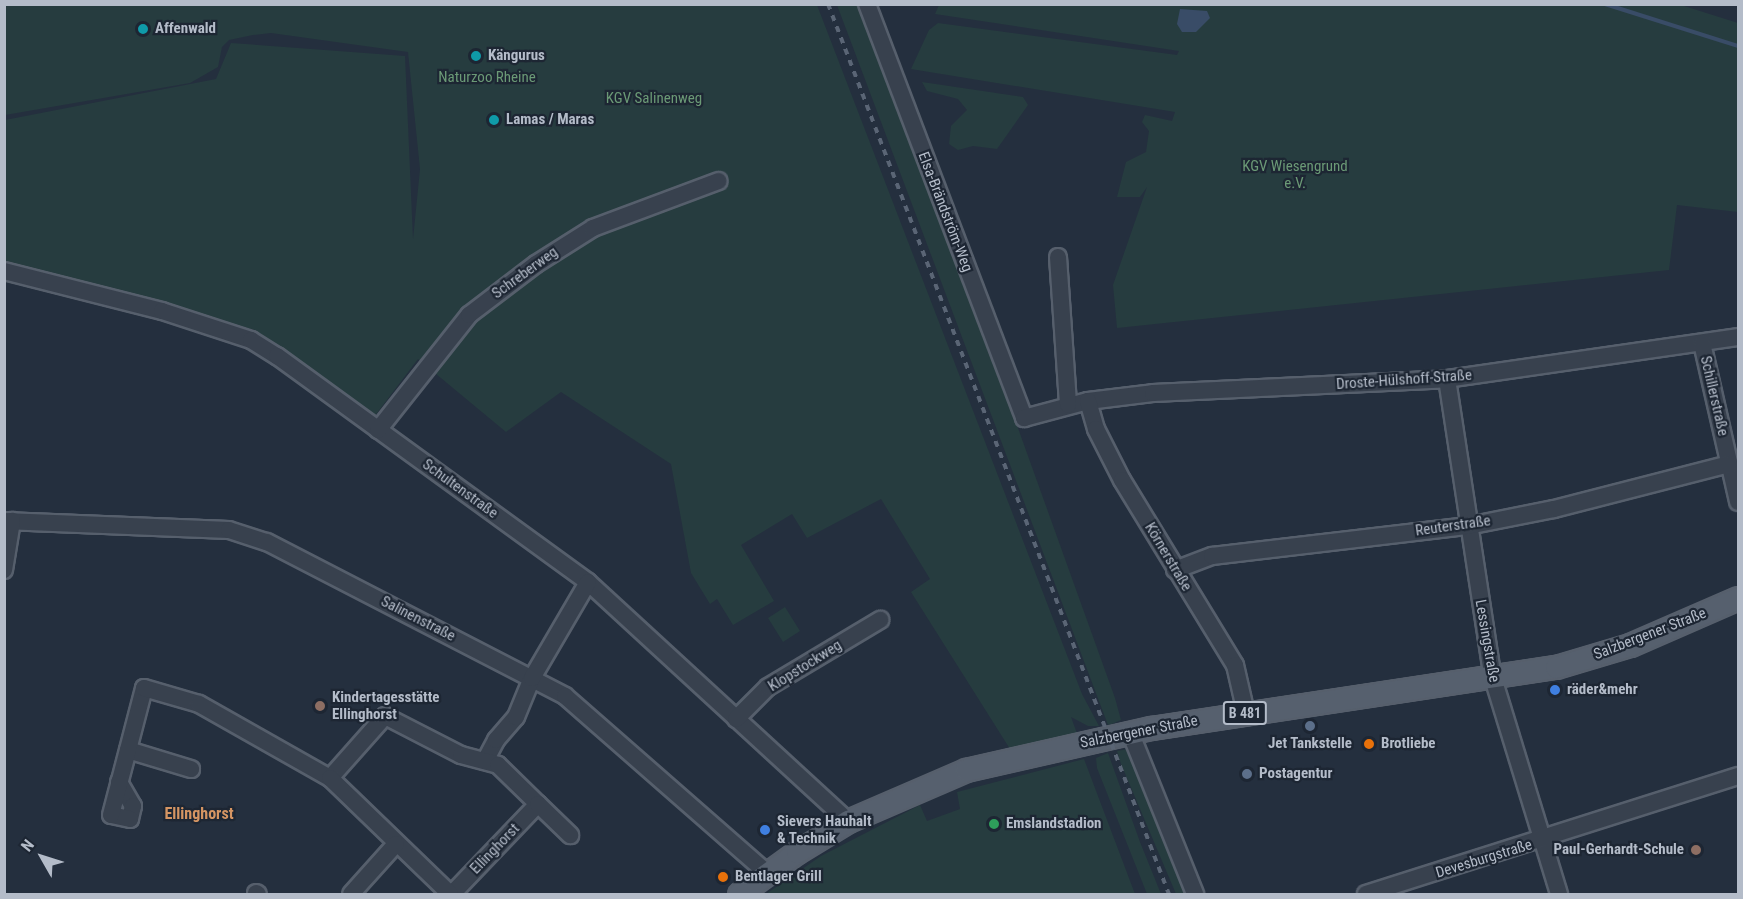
<!DOCTYPE html>
<meta charset="utf-8">
<style>
body{margin:0}
#map{position:relative;width:1743px;height:899px;overflow:hidden;background:#242f3e;font-family:"Roboto Condensed",sans-serif}
div>[style]{position:absolute}
.green>*{inset:0;background:#263c3f}
.water>*{inset:0;background:#394c67}
.stream>*{height:4px;margin:-2px;padding:0 2px;transform-origin:2px;border-radius:2px;background:#394c67}
.roads{filter:drop-shadow(2px 0 #565f6c) drop-shadow(-2px 0 #565f6c) drop-shadow(0 2px #565f6c) drop-shadow(0 -2px #565f6c)}
.minor>*{height:16px;margin:-8px;padding:0 8px;transform-origin:8px;border-radius:8px;background:#38414e}
.major>*{height:21px;margin:-10.5px;padding:0 10.5px;transform-origin:10.5px;border-radius:10.5px;background:#56606e}
.rail>*{height:4px;margin-top:-2px;transform-origin:0;background:repeating-linear-gradient(90deg,#5a6575 0 6px,transparent 0 12px)}
.dots>*{width:16px;height:16px;translate:-50% -50%;box-sizing:border-box;border:3px solid #1d2633;border-radius:50%}
span{translate:-50% -50%;white-space:nowrap;text-align:center;line-height:1.15;-webkit-text-stroke:4.5px #1d2633;paint-order:stroke}
.shield-label span{padding:2px 4px;background:#1d2633;border:2px solid;border-radius:4px;-webkit-text-stroke-width:0}
.shield-label{font-size:14px;color:#b4bcc9;font-weight:700}
.poi-label{font-size:15px;color:#b4bcc9;font-weight:700}
.left{translate:0 -50%;text-align:left}
.right{translate:-100% -50%;text-align:right}
.park-label{font-size:15px;color:#6b9a76}
.street-label{font-size:15px;color:#b4bcc9}
.neighbourhood-label{font-size:16px;color:#d59563;font-weight:700}
.frame{position:absolute;inset:0;border:6px solid #b4bcc9;pointer-events:none}
.north{position:absolute;left:12px;top:827px;width:60px;height:60px;-webkit-text-stroke:4px #1d2633;paint-order:stroke;rotate:309deg;font-size:16px;font-weight:700;line-height:24px;text-align:center;color:#b4bcc9}
.north::after{content:'';display:block;margin:auto;width:21px;height:27px;background:#b4bcc9;clip-path:polygon(50% 0,100% 100%,50% 72%,0 100%)}
</style>
<div id="map">
<div class="green">
<i style="clip-path:polygon(4px 5px,817px 5px,1082px 694px,1099px 726px,1088px 726px,1071px 717px,1078px 736px,1010px 749px,911px 592px,930px 579px,881px 499px,807px 538px,792px 514px,741px 545px,774px 601px,733px 625px,717px 599px,710px 604px,691px 573px,671px 464px,561px 392px,506px 432px,418px 359px,374px 417px,255px 330px,5px 266px,5px 120px,216px 79px,231px 43px,405px 56px,413px 239px,420px 169px,408px 52px,271px 33px,253px 35px,229px 40px,222px 47px,218px 67px,190px 83px,5px 115px)"></i>
<i style="clip-path:polygon(837px 5px,858px 5px,973px 303px,1115px 698px,1121px 720px,1112px 724px,1108px 725px)"></i>
<i style="clip-path:polygon(939px 5px,1681px 5px,1738px 23px,1738px 212px,1677px 205px,1669px 270px,1117px 328px,1113px 285px,1147px 187px,1140px 197px,1117px 197px,1126px 162px,1146px 152px,1149px 131px,1142px 122px,1145px 115px,1172px 121px,1175px 112px,911px 69px,929px 30px,938px 23px,1177px 55px,1179px 51px,935px 14px)"></i>
<i style="clip-path:polygon(922px 82px,1023px 97px,1028px 105px,997px 149px,973px 146px,958px 150px,949px 144px,951px 126px,967px 110px,958px 99px,927px 91px)"></i>
<i style="clip-path:polygon(785px 607px,800px 631px,783px 642px,768px 618px)"></i>
<i style="clip-path:polygon(1128px 749px,1188px 894px,1176px 894px,1121px 764px,1117px 751px)"></i>
<i style="clip-path:polygon(1108px 753px,1140px 842px,1161px 894px,1147px 894px,1097px 768px,1096px 758px)"></i>
<i style="clip-path:polygon(1084px 759px,1135px 894px,766px 894px,821px 856px,920px 805px,927px 821px,960px 809px,957px 792px)"></i>
</div>
<div class="water">
<i style="clip-path:polygon(1180px 9px,1207px 11px,1210px 18px,1196px 32px,1182px 32px,1177px 24px)"></i>
</div>
<div class="stream">
<i style="left:1605px;top:4px;width:139px;rotate:17.5deg"></i>
</div>
<div class="roads">
<div class="minor">
<i style="left:867px;top:4px;width:443px;rotate:69.2deg"></i>
<i style="left:1024px;top:418px;width:66px;rotate:-14.9deg"></i>
<i style="left:1088px;top:401px;width:65px;rotate:-7deg"></i>
<i style="left:1153px;top:393px;width:294px;rotate:-2.7deg"></i>
<i style="left:1447px;top:379px;width:294px;rotate:-8.2deg"></i>
<i style="left:1058px;top:257px;width:148px;rotate:86.1deg"></i>
<i style="left:4px;top:271px;width:163px;rotate:14.2deg"></i>
<i style="left:162px;top:311px;width:94px;rotate:18deg"></i>
<i style="left:251px;top:340px;width:31px;rotate:32deg"></i>
<i style="left:277px;top:356px;width:384px;rotate:36deg"></i>
<i style="left:588px;top:582px;width:353px;rotate:42.6deg"></i>
<i style="left:1702px;top:343px;width:163px;rotate:77.2deg"></i>
<i style="left:1447px;top:379px;width:303px;rotate:81.3deg"></i>
<i style="left:1493px;top:678px;width:226px;rotate:73deg"></i>
<i style="left:1088px;top:401px;width:29px;rotate:74deg"></i>
<i style="left:1096px;top:429px;width:57px;rotate:63deg"></i>
<i style="left:1122px;top:480px;width:217px;rotate:58.6deg"></i>
<i style="left:1235px;top:665px;width:49px;rotate:77.1deg"></i>
<i style="left:378px;top:430px;width:147px;rotate:-51.6deg"></i>
<i style="left:469px;top:315px;width:84px;rotate:-37.3deg"></i>
<i style="left:536px;top:264px;width:67px;rotate:-32.3deg"></i>
<i style="left:593px;top:228px;width:134px;rotate:-20.5deg"></i>
<i style="left:4px;top:521px;width:225px;rotate:2.3deg"></i>
<i style="left:229px;top:530px;width:40px;rotate:18deg"></i>
<i style="left:267px;top:542px;width:335px;rotate:27.3deg"></i>
<i style="left:565px;top:696px;width:269px;rotate:41.2deg"></i>
<i style="left:4px;top:570px;width:50px;rotate:-80.7deg"></i>
<i style="left:1175px;top:570px;width:40px;rotate:-21deg"></i>
<i style="left:1212px;top:556px;width:258px;rotate:-6.7deg"></i>
<i style="left:1468px;top:526px;width:88px;rotate:-11.2deg"></i>
<i style="left:1554px;top:509px;width:181px;rotate:-14.4deg"></i>
<i style="left:736px;top:719px;width:45px;rotate:-45deg"></i>
<i style="left:768px;top:687px;width:131px;rotate:-30.9deg"></i>
<i style="left:1130px;top:732px;width:175px;rotate:68.1deg"></i>
<i style="left:128px;top:750px;width:66px;rotate:16.8deg"></i>
<i style="left:485px;top:761px;width:24px;rotate:-62deg"></i>
<i style="left:496px;top:740px;width:30px;rotate:-49deg"></i>
<i style="left:516px;top:717px;width:42px;rotate:-67.7deg"></i>
<i style="left:532px;top:678px;width:111px;rotate:-59.7deg"></i>
<i style="left:330px;top:778px;width:83px;rotate:-48.4deg"></i>
<i style="left:385px;top:716px;width:85px;rotate:27.2deg"></i>
<i style="left:461px;top:755px;width:38px;rotate:15deg"></i>
<i style="left:498px;top:765px;width:56px;rotate:44.3deg"></i>
<i style="left:538px;top:804px;width:124px;rotate:133.7deg"></i>
<i style="left:119px;top:782px;width:28px;rotate:60deg"></i>
<i style="left:133px;top:806px;width:13px;rotate:103deg"></i>
<i style="left:130px;top:819px;width:19px;rotate:-168deg"></i>
<i style="left:111px;top:815px;width:131px;rotate:-75.4deg"></i>
<i style="left:144px;top:688px;width:57px;rotate:16.2deg"></i>
<i style="left:199px;top:704px;width:150px;rotate:29.5deg"></i>
<i style="left:330px;top:778px;width:167px;rotate:44deg"></i>
<i style="left:538px;top:804px;width:45px;rotate:44.1deg"></i>
<i style="left:256px;top:893px;width:2px;rotate:27deg"></i>
<i style="left:351px;top:894px;width:67px;rotate:-48deg"></i>
<i style="left:1366px;top:894px;width:390px;rotate:-17.6deg"></i>
</div>
<div class="major">
<i style="left:739px;top:894px;width:72px;rotate:-35.9deg"></i>
<i style="left:797px;top:852px;width:60px;rotate:-31.3deg"></i>
<i style="left:848px;top:821px;width:129px;rotate:-23.4deg"></i>
<i style="left:966px;top:770px;width:190px;rotate:-12.8deg"></i>
<i style="left:1151px;top:728px;width:410px;rotate:-8.6deg"></i>
<i style="left:1556px;top:667px;width:77px;rotate:-16.6deg"></i>
<i style="left:1630px;top:645px;width:118px;rotate:-23.5deg"></i>
</div>
</div>
<div class="rail">
<i style="left:828px;top:4px;width:953px;rotate:69.04deg"></i>
</div>
<div class="dots">
<i style="left:143px;top:29px;background:#0f9aa8"></i>
<i style="left:476px;top:56px;background:#0f9aa8"></i>
<i style="left:494px;top:120px;background:#0f9aa8"></i>
<i style="left:1555px;top:690px;background:#3f7fe0"></i>
<i style="left:320px;top:706px;background:#8d6e63"></i>
<i style="left:1310px;top:726px;background:#5c6f8a"></i>
<i style="left:1369px;top:744px;background:#e8710a"></i>
<i style="left:1247px;top:774px;background:#5c6f8a"></i>
<i style="left:994px;top:824px;background:#2e9e5b"></i>
<i style="left:765px;top:830px;background:#3f7fe0"></i>
<i style="left:1696px;top:850px;background:#8d6e63"></i>
<i style="left:723px;top:877px;background:#e8710a"></i>
</div>
<div class="shield-label">
<span style="left:1245px;top:713px">B 481</span>
</div>
<div class="poi-label">
<span class="left" style="left:155px;top:29px">Affenwald</span>
<span class="left" style="left:488px;top:56px">Kängurus</span>
<span class="left" style="left:506px;top:120px">Lamas / Maras</span>
<span class="left" style="left:1567px;top:690px">räder&amp;mehr</span>
<span class="left" style="left:332px;top:706px">Kindertagesstätte<br>Ellinghorst</span>
<span style="left:1310px;top:744px">Jet Tankstelle</span>
<span class="left" style="left:1381px;top:744px">Brotliebe</span>
<span class="left" style="left:1259px;top:774px">Postagentur</span>
<span class="left" style="left:777px;top:830px">Sievers Hauhalt<br>&amp; Technik</span>
<span class="left" style="left:1006px;top:824px">Emslandstadion</span>
<span class="right" style="left:1684px;top:850px">Paul-Gerhardt-Schule</span>
<span class="left" style="left:735px;top:877px">Bentlager Grill</span>
</div>
<div class="park-label">
<span style="left:487px;top:78px">Naturzoo Rheine</span>
<span style="left:654px;top:99px">KGV Salinenweg</span>
<span style="left:1295px;top:175px">KGV Wiesengrund<br>e.V.</span>
</div>
<div class="street-label">
<span style="left:945px;top:212px;rotate:69deg">Elsa-Brändström-Weg</span>
<span style="left:525px;top:273px;rotate:-36deg">Schreberweg</span>
<span style="left:1404px;top:380px;rotate:-4deg">Droste-Hülshoff-Straße</span>
<span style="left:1714px;top:396px;rotate:77deg">Schillerstraße</span>
<span style="left:460px;top:489px;rotate:36deg">Schultenstraße</span>
<span style="left:1453px;top:526px;rotate:-8deg">Reuterstraße</span>
<span style="left:1168px;top:557px;rotate:59deg">Körnerstraße</span>
<span style="left:418px;top:619px;rotate:27deg">Salinenstraße</span>
<span style="left:1650px;top:634px;rotate:-21deg">Salzbergener Straße</span>
<span style="left:1487px;top:641px;rotate:80deg">Lessingstraße</span>
<span style="left:805px;top:666px;rotate:-32deg">Klopstockweg</span>
<span style="left:1139px;top:732px;rotate:-11deg">Salzbergener Straße</span>
<span style="left:495px;top:849px;rotate:-46deg">Ellinghorst</span>
<span style="left:1484px;top:859px;rotate:-17deg">Devesburgstraße</span>
</div>
<div class="neighbourhood-label">
<span style="left:199px;top:814px">Ellinghorst</span>
</div>
<div class="frame"></div>
<div class="north">N</div>
</div>
